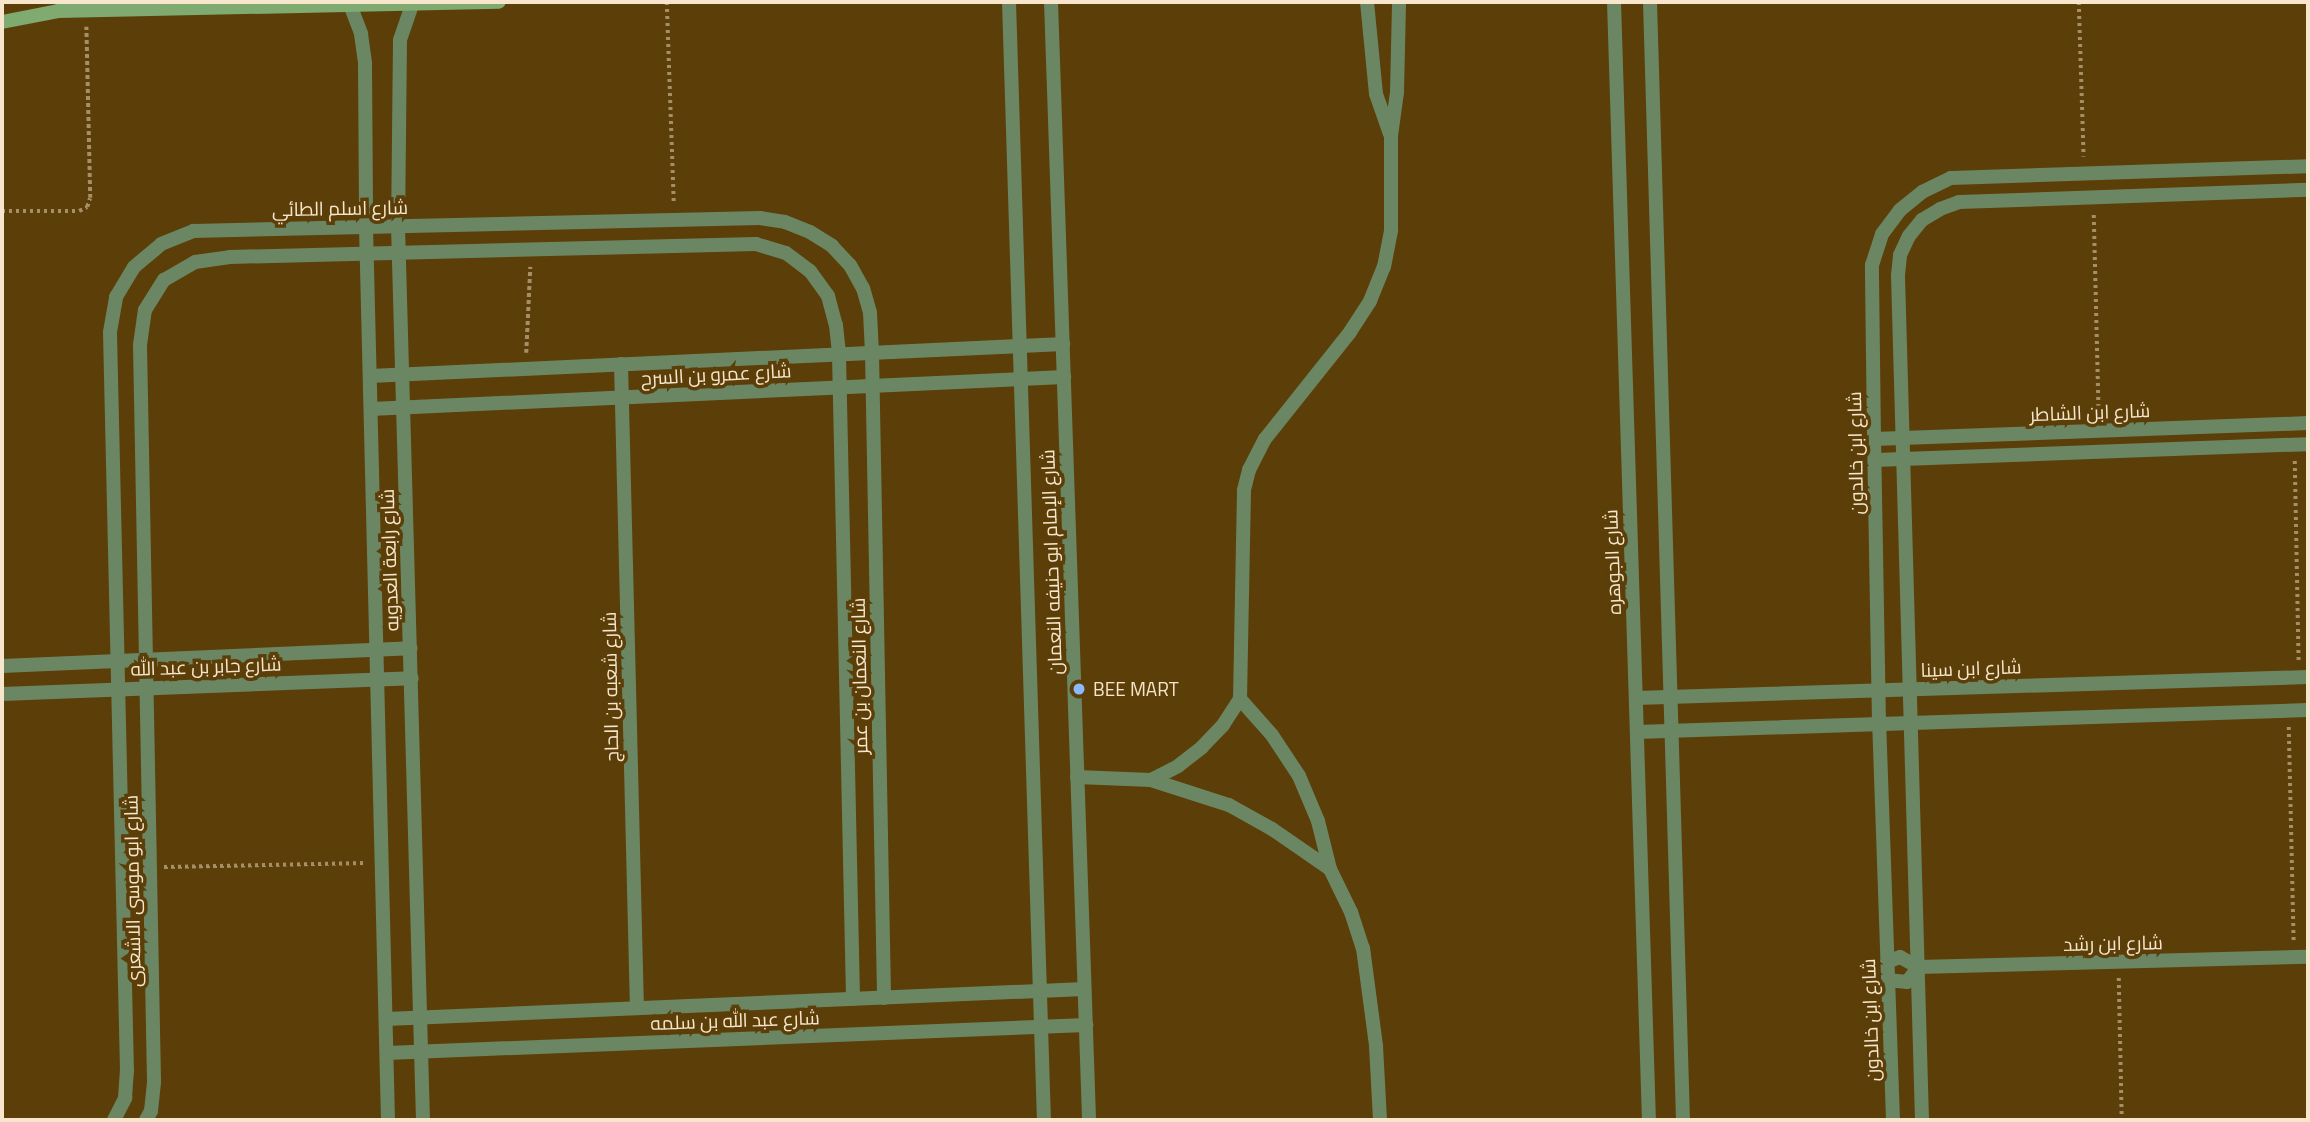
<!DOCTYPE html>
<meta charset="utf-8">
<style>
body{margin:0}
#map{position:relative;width:2310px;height:1122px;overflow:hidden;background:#5b3e08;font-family:"Titillium Web",Cairo,sans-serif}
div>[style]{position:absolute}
.path>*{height:3.5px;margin-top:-1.75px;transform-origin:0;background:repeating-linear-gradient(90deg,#a68f66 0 3.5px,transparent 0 7px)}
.street>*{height:14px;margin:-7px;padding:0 7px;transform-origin:7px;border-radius:7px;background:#6b8662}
.secondary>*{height:14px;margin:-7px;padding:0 7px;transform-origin:7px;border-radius:7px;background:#7faa70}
.dots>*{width:19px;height:19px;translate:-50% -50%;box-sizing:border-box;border:4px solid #5b3e08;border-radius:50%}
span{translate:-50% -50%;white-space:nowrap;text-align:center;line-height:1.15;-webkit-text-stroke:7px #5b3e08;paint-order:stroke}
.street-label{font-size:19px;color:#f7e6cc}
.poi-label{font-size:19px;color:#f7e6cc}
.left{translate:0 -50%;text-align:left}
.frame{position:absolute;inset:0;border:4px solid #f7e6cc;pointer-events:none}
</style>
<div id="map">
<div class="path">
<i style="left:667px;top:2px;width:200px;rotate:88deg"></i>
<i style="left:2079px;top:2px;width:155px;rotate:88.2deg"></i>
<i style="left:2px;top:211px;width:77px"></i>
<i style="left:79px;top:211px;width:9px;rotate:-27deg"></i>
<i style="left:87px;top:207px;width:9px;rotate:-72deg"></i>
<i style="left:90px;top:198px;width:171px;rotate:-91.3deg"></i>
<i style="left:2094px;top:215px;width:198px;rotate:88.6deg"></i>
<i style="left:526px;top:353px;width:86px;rotate:-87.3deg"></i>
<i style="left:2295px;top:461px;width:202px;rotate:88.9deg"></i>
<i style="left:2289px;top:727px;width:216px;rotate:88.7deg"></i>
<i style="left:164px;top:867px;width:202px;rotate:-1.1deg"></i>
<i style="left:2119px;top:978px;width:142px;rotate:88.8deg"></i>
</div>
<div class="street">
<i style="left:349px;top:2px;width:34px;rotate:69deg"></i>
<i style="left:361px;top:34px;width:30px;rotate:82deg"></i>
<i style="left:365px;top:64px;width:163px;rotate:89.6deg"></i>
<i style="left:366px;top:227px;width:893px;rotate:88.59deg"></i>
<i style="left:413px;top:2px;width:40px;rotate:108.9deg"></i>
<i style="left:400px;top:40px;width:186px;rotate:90.6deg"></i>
<i style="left:398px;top:226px;width:894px;rotate:88.4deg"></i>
<i style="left:1009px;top:2px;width:1119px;rotate:88.21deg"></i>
<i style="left:1051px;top:2px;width:1119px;rotate:88.05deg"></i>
<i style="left:1367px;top:2px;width:92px;rotate:84.4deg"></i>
<i style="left:1376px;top:94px;width:42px;rotate:70.7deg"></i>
<i style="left:1614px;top:2px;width:1119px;rotate:88.21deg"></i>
<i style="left:1650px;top:2px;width:1118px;rotate:88.31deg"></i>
<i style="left:621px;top:364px;width:644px;rotate:88.58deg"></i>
<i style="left:370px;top:376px;width:694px;rotate:-2.64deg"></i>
<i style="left:371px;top:409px;width:694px;rotate:-2.64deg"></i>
<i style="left:1874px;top:439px;width:434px;rotate:-2.1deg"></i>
<i style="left:1875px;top:460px;width:433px;rotate:-2.1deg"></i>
<i style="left:2px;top:666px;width:409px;rotate:-2.5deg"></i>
<i style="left:2px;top:694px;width:410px;rotate:-2.2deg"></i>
<i style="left:1636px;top:698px;width:672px;rotate:-1.79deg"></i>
<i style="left:1240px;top:699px;width:48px;rotate:48.4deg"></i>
<i style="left:1272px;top:735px;width:49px;rotate:56.6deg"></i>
<i style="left:1299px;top:776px;width:49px;rotate:67.1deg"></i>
<i style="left:1318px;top:821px;width:49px;rotate:76deg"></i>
<i style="left:1637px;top:732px;width:671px;rotate:-1.88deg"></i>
<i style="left:1077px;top:777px;width:74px;rotate:2.3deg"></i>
<i style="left:1151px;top:780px;width:82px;rotate:17.8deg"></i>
<i style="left:1229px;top:805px;width:49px;rotate:29.2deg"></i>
<i style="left:1272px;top:829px;width:70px;rotate:34.6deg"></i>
<i style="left:1330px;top:869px;width:48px;rotate:64deg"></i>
<i style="left:1351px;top:912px;width:38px;rotate:72deg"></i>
<i style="left:1363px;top:948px;width:99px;rotate:82.4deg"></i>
<i style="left:1376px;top:1046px;width:74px;rotate:86.9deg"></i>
<i style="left:1151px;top:780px;width:30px;rotate:-27deg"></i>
<i style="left:1178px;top:766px;width:31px;rotate:-38deg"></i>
<i style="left:1202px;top:747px;width:30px;rotate:-46deg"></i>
<i style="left:1223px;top:725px;width:31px;rotate:-57deg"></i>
<i style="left:1240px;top:699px;width:209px;rotate:-88.9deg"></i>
<i style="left:1244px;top:490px;width:21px;rotate:-76deg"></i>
<i style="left:1249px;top:470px;width:35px;rotate:-63deg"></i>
<i style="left:1265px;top:439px;width:137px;rotate:-51.5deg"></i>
<i style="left:1350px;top:332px;width:37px;rotate:-57deg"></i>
<i style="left:1370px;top:301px;width:37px;rotate:-68deg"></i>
<i style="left:1384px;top:267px;width:38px;rotate:-79deg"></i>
<i style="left:1391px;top:230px;width:94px;rotate:-90deg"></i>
<i style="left:1391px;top:136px;width:44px;rotate:-82.2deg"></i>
<i style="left:1397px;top:92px;width:90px;rotate:-88.7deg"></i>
<i style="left:1887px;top:962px;width:14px;rotate:-21deg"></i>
<i style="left:1900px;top:957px;width:21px;rotate:29deg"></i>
<i style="left:1918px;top:967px;width:390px;rotate:-1.5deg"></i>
<i style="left:1888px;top:980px;width:19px;rotate:6deg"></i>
<i style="left:1907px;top:982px;width:18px;rotate:-52deg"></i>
<i style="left:386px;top:1019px;width:699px;rotate:-2.46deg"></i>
<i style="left:387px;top:1053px;width:700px;rotate:-2.29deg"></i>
<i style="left:114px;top:1120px;width:25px;rotate:-63deg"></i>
<i style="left:125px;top:1098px;width:27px;rotate:-86deg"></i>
<i style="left:127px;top:1071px;width:739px;rotate:-91.32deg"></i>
<i style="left:110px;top:332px;width:36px;rotate:-80deg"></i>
<i style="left:116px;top:297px;width:35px;rotate:-59deg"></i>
<i style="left:134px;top:267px;width:35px;rotate:-40deg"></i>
<i style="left:161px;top:244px;width:35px;rotate:-22deg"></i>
<i style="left:193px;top:231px;width:567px;rotate:-1.31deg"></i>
<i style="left:760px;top:218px;width:25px;rotate:9deg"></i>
<i style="left:785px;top:222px;width:27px;rotate:22deg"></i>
<i style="left:810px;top:232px;width:26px;rotate:32deg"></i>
<i style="left:832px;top:246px;width:26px;rotate:47deg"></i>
<i style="left:850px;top:265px;width:26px;rotate:61deg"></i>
<i style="left:863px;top:288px;width:26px;rotate:74deg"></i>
<i style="left:870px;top:313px;width:40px;rotate:87.1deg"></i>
<i style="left:872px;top:353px;width:645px;rotate:88.93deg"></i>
<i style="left:146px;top:1120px;width:10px;rotate:-61deg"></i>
<i style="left:151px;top:1111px;width:30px;rotate:-84deg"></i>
<i style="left:154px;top:1081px;width:736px;rotate:-91.09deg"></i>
<i style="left:140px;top:345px;width:35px;rotate:-82deg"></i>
<i style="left:145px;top:310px;width:36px;rotate:-58deg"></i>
<i style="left:164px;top:280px;width:36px;rotate:-30deg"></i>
<i style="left:195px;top:262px;width:35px;rotate:-8deg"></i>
<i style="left:230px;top:257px;width:526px;rotate:-1.42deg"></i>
<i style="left:756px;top:244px;width:31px;rotate:17deg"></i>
<i style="left:786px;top:253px;width:30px;rotate:37deg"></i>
<i style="left:810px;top:271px;width:31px;rotate:54deg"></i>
<i style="left:828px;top:296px;width:30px;rotate:75deg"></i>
<i style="left:836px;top:325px;width:30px;rotate:84deg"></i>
<i style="left:839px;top:355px;width:644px;rotate:88.75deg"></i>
<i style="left:1893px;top:1120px;width:397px;rotate:-92deg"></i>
<i style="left:1879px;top:723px;width:284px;rotate:-91deg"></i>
<i style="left:1874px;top:439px;width:174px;rotate:-90.7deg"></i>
<i style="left:1872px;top:265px;width:33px;rotate:-72deg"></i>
<i style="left:1882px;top:234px;width:30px;rotate:-53deg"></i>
<i style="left:1900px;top:210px;width:28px;rotate:-39deg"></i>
<i style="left:1922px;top:192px;width:32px;rotate:-26deg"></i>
<i style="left:1951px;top:178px;width:357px;rotate:-1.9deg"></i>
<i style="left:1922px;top:1120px;width:845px;rotate:-91.63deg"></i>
<i style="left:1898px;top:275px;width:20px;rotate:-84deg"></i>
<i style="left:1900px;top:255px;width:21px;rotate:-65deg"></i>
<i style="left:1909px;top:236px;width:21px;rotate:-51deg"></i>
<i style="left:1922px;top:220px;width:21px;rotate:-31deg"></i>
<i style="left:1940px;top:209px;width:20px;rotate:-20deg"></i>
<i style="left:1959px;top:202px;width:349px;rotate:-2deg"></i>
</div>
<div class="secondary">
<i style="left:2px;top:22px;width:57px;rotate:-11.1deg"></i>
<i style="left:58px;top:11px;width:441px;rotate:-1.2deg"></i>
</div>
<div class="dots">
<i style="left:1079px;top:689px;background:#8bb9fc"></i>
</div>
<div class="street-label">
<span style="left:340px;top:208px;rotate:-1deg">شارع اسلم الطائي</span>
<span style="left:716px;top:374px;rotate:-3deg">شارع عمرو بن السرح</span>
<span style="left:2090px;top:412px;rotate:-2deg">شارع ابن الشاطر</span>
<span style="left:1855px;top:453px;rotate:-91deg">شارع ابن خالدون</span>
<span style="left:389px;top:560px;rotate:-92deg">شارع رابعة العدويه</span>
<span style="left:1051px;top:562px;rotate:-92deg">شارع الإمام ابو حنيفه النعمان</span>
<span style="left:1612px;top:562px;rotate:-92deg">شارع الجوهره</span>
<span style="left:206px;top:666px;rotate:-2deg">شارع جابر بن عبد الله</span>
<span style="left:1971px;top:668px;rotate:-2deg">شارع ابن سينا</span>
<span style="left:859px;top:676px;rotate:-91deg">شارع النعمان بن عمر</span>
<span style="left:610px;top:687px;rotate:-91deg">شارع شعبه بن الحاج</span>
<span style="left:132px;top:891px;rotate:-91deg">شارع ابو موسى الاشعرى</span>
<span style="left:2113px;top:943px;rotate:-1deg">شارع ابن رشد</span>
<span style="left:735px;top:1020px;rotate:-2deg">شارع عبد الله بن سلمه</span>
<span style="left:1870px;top:1020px;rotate:-92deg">شارع ابن خالدون</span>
</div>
<div class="poi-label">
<span class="left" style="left:1093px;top:689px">BEE MART</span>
</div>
<div class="frame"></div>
</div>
